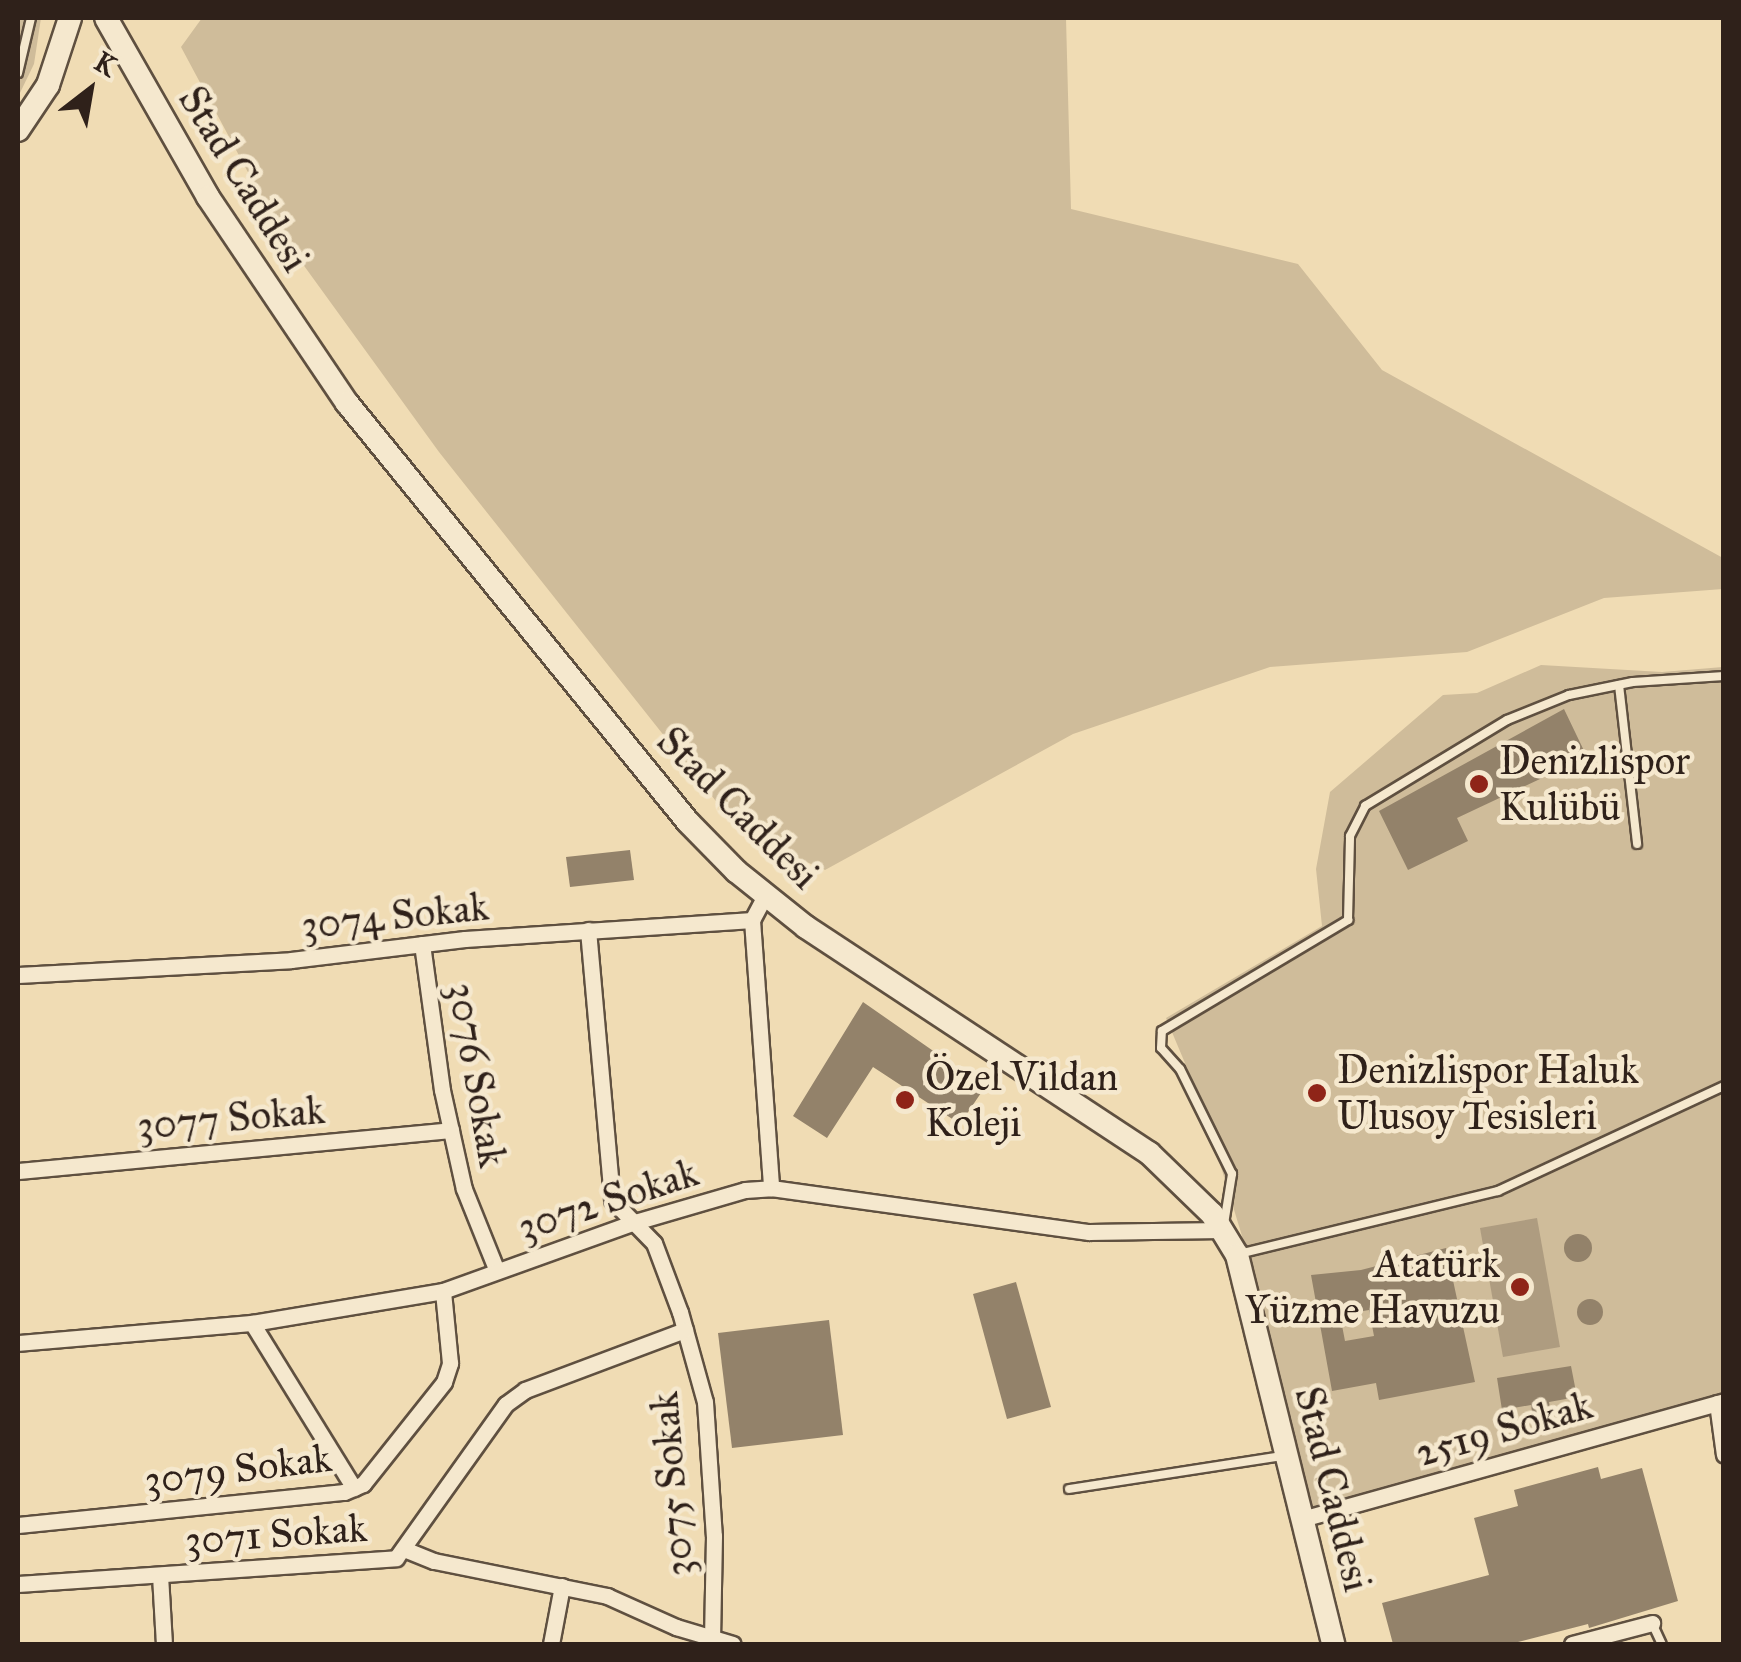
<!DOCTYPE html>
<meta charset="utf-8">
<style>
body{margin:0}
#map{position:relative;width:1741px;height:1662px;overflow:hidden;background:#f0dcb4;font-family:"IM FELL Great Primer",serif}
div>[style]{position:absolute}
.green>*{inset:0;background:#cfbc9a}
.water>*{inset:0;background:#ae9c80}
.building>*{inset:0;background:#93826a}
.round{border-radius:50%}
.roads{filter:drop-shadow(2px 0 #5f5040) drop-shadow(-2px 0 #5f5040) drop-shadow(0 2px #5f5040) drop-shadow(0 -2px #5f5040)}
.lane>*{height:8px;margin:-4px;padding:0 4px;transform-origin:4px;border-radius:4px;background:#f5e8ce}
.street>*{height:15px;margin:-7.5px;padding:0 7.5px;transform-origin:7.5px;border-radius:7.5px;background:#f5e8ce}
.secondary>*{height:22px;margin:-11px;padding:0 11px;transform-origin:11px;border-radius:11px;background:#f5e8ce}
.dots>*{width:28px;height:28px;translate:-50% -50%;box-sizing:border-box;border:5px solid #f5e8ce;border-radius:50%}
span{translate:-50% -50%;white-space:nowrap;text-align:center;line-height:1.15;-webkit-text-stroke:9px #f5e8ce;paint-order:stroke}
.street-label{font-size:40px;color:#2f211a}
.poi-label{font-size:40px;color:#2f211a}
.left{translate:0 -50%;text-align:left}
.right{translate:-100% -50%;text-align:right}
.frame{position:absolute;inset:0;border:20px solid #2f211a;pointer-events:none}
.north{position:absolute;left:40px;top:40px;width:100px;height:100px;-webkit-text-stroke:8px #f5e8ce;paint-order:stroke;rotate:31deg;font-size:28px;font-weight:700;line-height:40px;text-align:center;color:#2f211a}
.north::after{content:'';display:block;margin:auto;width:35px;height:45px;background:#2f211a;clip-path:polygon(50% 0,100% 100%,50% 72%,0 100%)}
</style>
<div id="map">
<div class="green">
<i style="clip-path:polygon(18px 18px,41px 18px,34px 64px,18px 97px)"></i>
<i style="clip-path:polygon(202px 18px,1066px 18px,1071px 209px,1298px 264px,1382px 370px,1723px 558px,1723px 589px,1604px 598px,1467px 652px,1270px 667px,1073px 734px,825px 870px,742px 834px,439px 452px,281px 234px,181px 47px)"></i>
<i style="clip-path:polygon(1541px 665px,1662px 672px,1723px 667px,1723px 1399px,1302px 1519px,1242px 1236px,1201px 1101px,1166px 1018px,1322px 926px,1316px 869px,1330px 792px,1443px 695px,1477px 693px)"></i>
</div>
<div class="water">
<i style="clip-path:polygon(1537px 1218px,1560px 1347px,1503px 1357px,1480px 1228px)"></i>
</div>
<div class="building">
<i style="clip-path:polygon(1564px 709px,1587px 757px,1457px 818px,1468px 841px,1408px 870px,1379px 811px)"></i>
<i style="clip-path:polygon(630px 850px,634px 880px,570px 887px,566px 857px)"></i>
<i style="clip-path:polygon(863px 1002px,985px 1087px,960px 1124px,873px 1067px,827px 1138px,793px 1116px)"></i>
<i class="round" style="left:1564px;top:1234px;width:28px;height:28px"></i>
<i style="clip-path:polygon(evenodd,1446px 1248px,1475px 1382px,1379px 1400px,1376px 1383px,1332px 1391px,1311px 1275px,1361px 1270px,1446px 1248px,1369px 1310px,1374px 1336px,1345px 1341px,1340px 1315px,1369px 1310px)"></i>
<i style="clip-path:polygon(1016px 1282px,1051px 1407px,1007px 1419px,973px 1294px)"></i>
<i class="round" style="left:1577px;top:1299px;width:26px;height:26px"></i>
<i style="clip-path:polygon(829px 1320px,843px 1435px,732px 1448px,718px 1333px)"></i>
<i style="clip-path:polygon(1571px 1366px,1577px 1397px,1549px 1402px,1551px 1415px,1533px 1418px,1531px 1405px,1502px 1410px,1497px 1378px)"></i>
<i style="clip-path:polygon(1598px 1467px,1601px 1479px,1642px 1468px,1678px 1601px,1589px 1628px,1588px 1624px,1510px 1644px,1393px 1644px,1382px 1603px,1489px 1575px,1474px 1518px,1518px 1506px,1514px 1490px)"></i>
</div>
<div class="roads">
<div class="lane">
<i style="left:18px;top:73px;width:57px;rotate:-76.7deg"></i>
<i style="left:1619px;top:685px;width:160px;rotate:83.5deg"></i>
<i style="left:1224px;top:1224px;width:51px;rotate:-80.9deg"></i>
<i style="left:1232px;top:1174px;width:117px;rotate:-116.3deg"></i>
<i style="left:1180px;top:1069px;width:28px;rotate:-132deg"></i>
<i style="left:1161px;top:1048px;width:17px;rotate:-87deg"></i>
<i style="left:1162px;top:1031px;width:217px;rotate:-30.8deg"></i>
<i style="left:1348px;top:920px;width:84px;rotate:-88.6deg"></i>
<i style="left:1350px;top:836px;width:34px;rotate:-63deg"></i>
<i style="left:1365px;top:806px;width:166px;rotate:-31.2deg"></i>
<i style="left:1507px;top:720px;width:67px;rotate:-22deg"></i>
<i style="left:1569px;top:695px;width:65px;rotate:-11.5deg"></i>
<i style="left:1633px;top:682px;width:91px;rotate:-3.8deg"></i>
<i style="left:1239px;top:1254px;width:267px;rotate:-13.7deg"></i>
<i style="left:1498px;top:1191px;width:249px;rotate:-24.9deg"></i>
<i style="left:1069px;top:1489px;width:215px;rotate:-8.8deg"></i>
<i style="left:1652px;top:1623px;width:23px;rotate:65deg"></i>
</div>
<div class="street">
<i style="left:752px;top:920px;width:269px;rotate:85.9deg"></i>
<i style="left:588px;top:930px;width:271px;rotate:84.9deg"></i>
<i style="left:612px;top:1200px;width:60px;rotate:45.7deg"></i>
<i style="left:654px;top:1243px;width:74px;rotate:69.4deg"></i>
<i style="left:680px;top:1312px;width:93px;rotate:74.5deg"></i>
<i style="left:705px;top:1402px;width:134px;rotate:86.2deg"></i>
<i style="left:714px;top:1536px;width:102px;rotate:91.1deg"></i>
<i style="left:422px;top:944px;width:147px;rotate:82.2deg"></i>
<i style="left:442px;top:1090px;width:101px;rotate:77.5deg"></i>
<i style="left:464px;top:1189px;width:88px;rotate:68.1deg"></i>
<i style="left:18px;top:975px;width:273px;rotate:-3.1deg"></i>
<i style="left:291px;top:960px;width:175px;rotate:-6.9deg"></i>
<i style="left:465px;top:939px;width:288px;rotate:-3.8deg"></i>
<i style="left:752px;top:920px;width:27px;rotate:-62deg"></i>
<i style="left:18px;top:1171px;width:435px;rotate:-5.4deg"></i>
<i style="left:252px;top:1323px;width:194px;rotate:58.3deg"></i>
<i style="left:18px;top:1343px;width:235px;rotate:-4.9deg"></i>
<i style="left:252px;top:1323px;width:194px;rotate:-9.5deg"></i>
<i style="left:443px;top:1291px;width:204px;rotate:-19.8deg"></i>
<i style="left:635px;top:1222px;width:115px;rotate:-16.2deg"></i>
<i style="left:745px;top:1190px;width:26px;rotate:-4deg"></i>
<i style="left:771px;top:1188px;width:321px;rotate:7.9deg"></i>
<i style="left:1089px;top:1232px;width:134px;rotate:-0.9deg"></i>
<i style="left:1717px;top:1403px;width:52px;rotate:82.3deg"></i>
<i style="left:1302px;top:1519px;width:438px;rotate:-15.6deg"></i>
<i style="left:18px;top:1525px;width:328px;rotate:-5.8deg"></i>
<i style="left:344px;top:1492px;width:21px;rotate:-23deg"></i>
<i style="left:363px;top:1484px;width:130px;rotate:-51.5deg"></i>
<i style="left:444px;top:1382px;width:20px;rotate:-72deg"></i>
<i style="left:450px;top:1363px;width:72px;rotate:-95.6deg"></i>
<i style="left:404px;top:1549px;width:32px;rotate:22deg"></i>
<i style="left:434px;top:1561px;width:177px;rotate:11.4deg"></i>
<i style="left:607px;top:1596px;width:76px;rotate:24.2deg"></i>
<i style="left:676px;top:1627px;width:59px;rotate:16.6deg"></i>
<i style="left:160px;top:1575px;width:69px;rotate:86.7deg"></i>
<i style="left:18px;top:1584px;width:379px;rotate:-3.9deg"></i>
<i style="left:396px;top:1558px;width:189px;rotate:-54.5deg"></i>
<i style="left:506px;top:1404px;width:24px;rotate:-36deg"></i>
<i style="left:525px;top:1390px;width:171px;rotate:-20.6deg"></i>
<i style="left:551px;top:1644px;width:59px;rotate:-79.3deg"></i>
<i style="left:1572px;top:1644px;width:83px;rotate:-14.7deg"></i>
</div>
<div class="secondary">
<i style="left:106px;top:18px;width:206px;rotate:60.3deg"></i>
<i style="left:208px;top:197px;width:249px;rotate:56deg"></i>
<i style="left:347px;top:403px;width:540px;rotate:50.86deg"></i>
<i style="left:688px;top:822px;width:69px;rotate:45.6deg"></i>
<i style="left:736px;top:871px;width:90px;rotate:38.7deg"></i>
<i style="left:806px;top:927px;width:411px;rotate:33.4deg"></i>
<i style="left:1149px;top:1153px;width:88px;rotate:44.1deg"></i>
<i style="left:1212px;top:1214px;width:48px;rotate:58.6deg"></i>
<i style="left:1237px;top:1255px;width:401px;rotate:76.1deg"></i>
<i style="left:18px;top:130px;width:54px;rotate:-56.3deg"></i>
<i style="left:48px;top:85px;width:71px;rotate:-71.8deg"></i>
</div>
</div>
<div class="dots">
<i style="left:1479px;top:784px;background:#8f2418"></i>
<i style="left:1317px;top:1093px;background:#8f2418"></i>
<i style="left:905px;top:1100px;background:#8f2418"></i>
<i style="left:1520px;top:1287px;background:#8f2418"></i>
</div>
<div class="street-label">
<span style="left:244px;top:179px;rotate:58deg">Stad Caddesi</span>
<span style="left:738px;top:808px;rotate:45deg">Stad Caddesi</span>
<span style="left:395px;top:916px;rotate:-6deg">3074 Sokak</span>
<span style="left:477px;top:1075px;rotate:80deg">3076 Sokak</span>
<span style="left:231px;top:1118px;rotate:-5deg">3077 Sokak</span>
<span style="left:608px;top:1200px;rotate:-18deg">3072 Sokak</span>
<span style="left:1504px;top:1429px;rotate:-16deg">2519 Sokak</span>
<span style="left:238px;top:1469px;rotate:-7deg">3079 Sokak</span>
<span style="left:672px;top:1484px;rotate:-95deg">3075 Sokak</span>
<span style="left:1333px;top:1489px;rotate:76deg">Stad Caddesi</span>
<span style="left:276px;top:1534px;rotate:-4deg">3071 Sokak</span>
</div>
<div class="poi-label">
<span class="left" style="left:1499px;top:784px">Denizlispor<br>Kulübü</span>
<span class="left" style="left:1337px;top:1093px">Denizlispor Haluk<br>Ulusoy Tesisleri</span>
<span class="left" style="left:925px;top:1100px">Özel Vildan<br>Koleji</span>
<span class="right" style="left:1500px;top:1287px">Atatürk<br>Yüzme Havuzu</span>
</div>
<div class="frame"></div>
<div class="north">K</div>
</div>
